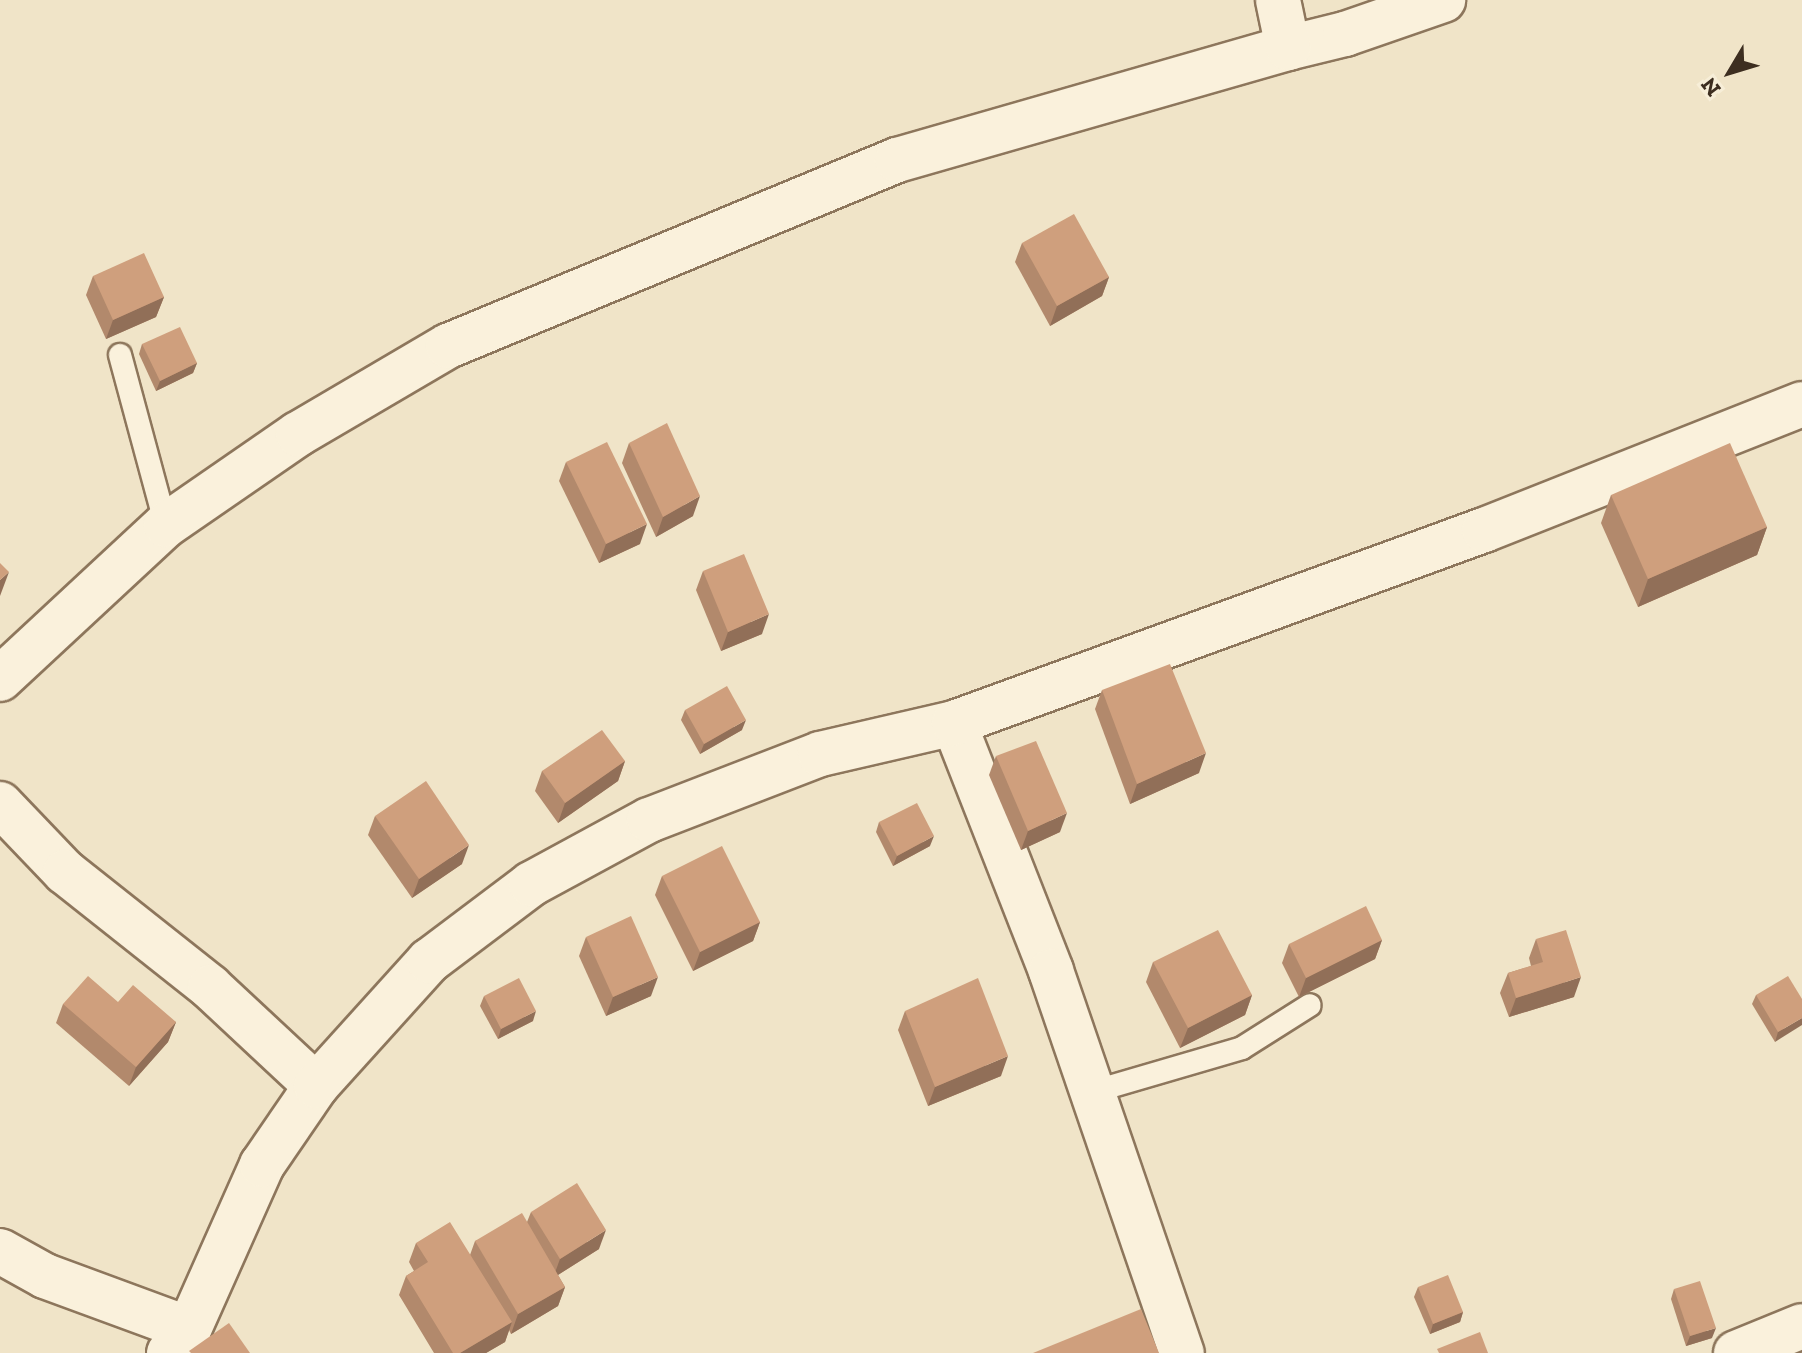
<!DOCTYPE html>
<style>
body{margin:0}
#map{position:relative;width:1802px;height:1353px;overflow:hidden;background:#f0e4c8;font-family:"Zilla Slab",serif}
div>[style]{position:absolute}
.roads{filter:drop-shadow(2px 0 #8d765c) drop-shadow(-2px 0 #8d765c) drop-shadow(0 2px #8d765c) drop-shadow(0 -2px #8d765c)}
.service>*{height:22px;margin:-11px;padding:0 11px;transform-origin:11px;border-radius:11px;background:#faf1dc}
.minor>*{height:44px;margin:-22px;padding:0 22px;transform-origin:22px;border-radius:22px;background:#faf1dc}
.wall>*{inset:0;background:#b2896c}
.shaded-wall>*{inset:0;background:#916f58}
.building>*{inset:0;background:#cf9f7d}
span{translate:-50% -50%;white-space:nowrap;text-align:center;line-height:1.15;-webkit-text-stroke:8px #f7eed8;paint-order:stroke}
.north{position:absolute;left:1690px;top:32px;width:80px;height:80px;-webkit-text-stroke:6px #f7eed8;paint-order:stroke;rotate:232deg;font-size:22px;font-weight:700;line-height:32px;text-align:center;color:#3d2e20}
.north::after{content:'';display:block;margin:auto;width:28px;height:36px;background:#3d2e20;clip-path:polygon(50% 0,100% 100%,50% 72%,0 100%)}
</style>
<div id="map">
<div class="roads">
<div class="service">
<i style="left:120px;top:355px;width:176px;rotate:74.9deg"></i>
<i style="left:1092px;top:1092px;width:156px;rotate:-16.3deg"></i>
<i style="left:1242px;top:1048px;width:80px;rotate:-32.3deg"></i>
</div>
<div class="minor">
<i style="left:1288px;top:48px;width:59px;rotate:-13.8deg"></i>
<i style="left:1345px;top:34px;width:104px;rotate:-19.1deg"></i>
<i style="left:0;top:679px;width:226px;rotate:-42.9deg"></i>
<i style="left:166px;top:525px;width:160px;rotate:-34.6deg"></i>
<i style="left:298px;top:434px;width:174px;rotate:-30.4deg"></i>
<i style="left:448px;top:346px;width:486px;rotate:-22.5deg"></i>
<i style="left:897px;top:160px;width:407px;rotate:-16deg"></i>
<i style="left:1288px;top:48px;width:49px;rotate:-101.8deg"></i>
<i style="left:954px;top:723px;width:266px;rotate:68.6deg"></i>
<i style="left:1051px;top:971px;width:404px;rotate:71.1deg"></i>
<i style="left:0;top:804px;width:94px;rotate:46.3deg"></i>
<i style="left:65px;top:872px;width:185px;rotate:38.4deg"></i>
<i style="left:210px;top:987px;width:145px;rotate:43deg"></i>
<i style="left:0;top:1251px;width:51px;rotate:29.1deg"></i>
<i style="left:45px;top:1276px;width:153px;rotate:20.2deg"></i>
<i style="left:169px;top:1353px;width:31px;rotate:-50deg"></i>
<i style="left:189px;top:1329px;width:180px;rotate:-66deg"></i>
<i style="left:262px;top:1165px;width:96px;rotate:-55.6deg"></i>
<i style="left:316px;top:1086px;width:169px;rotate:-47.9deg"></i>
<i style="left:429px;top:961px;width:128px;rotate:-37deg"></i>
<i style="left:531px;top:884px;width:134px;rotate:-28.5deg"></i>
<i style="left:649px;top:820px;width:183px;rotate:-21.1deg"></i>
<i style="left:820px;top:754px;width:138px;rotate:-13deg"></i>
<i style="left:954px;top:723px;width:564px;rotate:-20.01deg"></i>
<i style="left:1484px;top:530px;width:342px;rotate:-21.6deg"></i>
<i style="left:1736px;top:1353px;width:71px;rotate:-22.2deg"></i>
</div>
</div>
<div class="wall">
<i style="clip-path:polygon(1022px 243px,1109px 277px,1102px 296px,1050px 326px,1015px 262px)"></i>
<i style="clip-path:polygon(93px 276px,164px 297px,156px 317px,106px 339px,86px 295px)"></i>
<i style="clip-path:polygon(142px 344px,197px 363px,193px 373px,156px 391px,139px 354px)"></i>
<i style="clip-path:polygon(629px 443px,693px 516px,656px 537px,622px 463px)"></i>
<i style="clip-path:polygon(566px 462px,640px 544px,599px 563px,559px 481px)"></i>
<i style="clip-path:polygon(1611px 495px,1767px 527px,1757px 555px,1638px 607px,1601px 523px)"></i>
<i style="clip-path:polygon(703px 571px,762px 634px,721px 651px,696px 590px)"></i>
<i style="clip-path:polygon(1102px 690px,1199px 773px,1130px 804px,1095px 709px)"></i>
<i style="clip-path:polygon(685px 710px,742px 730px,700px 754px,681px 720px)"></i>
<i style="clip-path:polygon(996px 756px,1060px 832px,1021px 850px,989px 775px)"></i>
<i style="clip-path:polygon(625px 761px,618px 781px,558px 823px,535px 791px,542px 771px)"></i>
<i style="clip-path:polygon(375px 816px,462px 864px,412px 898px,368px 835px)"></i>
<i style="clip-path:polygon(879px 822px,930px 846px,893px 866px,876px 832px)"></i>
<i style="clip-path:polygon(662px 876px,760px 922px,753px 941px,693px 971px,655px 895px)"></i>
<i style="clip-path:polygon(586px 937px,651px 996px,606px 1016px,579px 956px)"></i>
<i style="clip-path:polygon(1536px 939px,1574px 997px,1509px 1017px,1500px 993px,1508px 973px,1531px 966px,1529px 958px)"></i>
<i style="clip-path:polygon(1382px 940px,1375px 959px,1299px 997px,1282px 963px,1289px 944px)"></i>
<i style="clip-path:polygon(1153px 962px,1252px 995px,1245px 1015px,1180px 1048px,1146px 982px)"></i>
<i style="clip-path:polygon(1756px 995px,1802px 999px,1775px 1042px,1752px 1004px)"></i>
<i style="clip-path:polygon(484px 996px,533px 1021px,498px 1039px,480px 1006px)"></i>
<i style="clip-path:polygon(118px 1002px,176px 1022px,168px 1042px,129px 1086px,56px 1023px,63px 1004px)"></i>
<i style="clip-path:polygon(905px 1011px,1001px 1076px,928px 1106px,898px 1030px)"></i>
<i style="clip-path:polygon(531px 1212px,599px 1249px,558px 1275px,565px 1287px,558px 1306px,511px 1334px,509px 1330px,505px 1342px,486px 1353px,434px 1353px,399px 1295px,406px 1276px,414px 1271px,409px 1262px,416px 1243px,470px 1255px,475px 1241px,527px 1222px)"></i>
<i style="clip-path:polygon(1418px 1287px,1463px 1312px,1460px 1322px,1430px 1334px,1414px 1297px)"></i>
<i style="clip-path:polygon(1674px 1289px,1712px 1338px,1686px 1346px,1671px 1299px)"></i>
</div>
<div class="shaded-wall">
<i style="clip-path:polygon(1109px 277px,1102px 296px,1050px 326px,1057px 306px)"></i>
<i style="clip-path:polygon(164px 297px,156px 317px,106px 339px,113px 320px)"></i>
<i style="clip-path:polygon(197px 363px,193px 373px,156px 391px,160px 381px)"></i>
<i style="clip-path:polygon(700px 496px,693px 516px,656px 537px,663px 517px)"></i>
<i style="clip-path:polygon(647px 524px,640px 544px,599px 563px,606px 544px)"></i>
<i style="clip-path:polygon(1767px 527px,1757px 555px,1638px 607px,1648px 579px)"></i>
<i style="clip-path:polygon(9px 572px,0 596px,0 580px)"></i>
<i style="clip-path:polygon(769px 614px,762px 634px,721px 651px,728px 632px)"></i>
<i style="clip-path:polygon(746px 720px,742px 730px,700px 754px,704px 744px)"></i>
<i style="clip-path:polygon(1206px 753px,1199px 773px,1130px 804px,1137px 784px)"></i>
<i style="clip-path:polygon(625px 761px,618px 781px,558px 823px,565px 803px)"></i>
<i style="clip-path:polygon(1067px 813px,1060px 832px,1021px 850px,1028px 831px)"></i>
<i style="clip-path:polygon(934px 836px,930px 846px,893px 866px,897px 856px)"></i>
<i style="clip-path:polygon(469px 845px,462px 864px,412px 898px,419px 879px)"></i>
<i style="clip-path:polygon(760px 922px,753px 941px,693px 971px,700px 952px)"></i>
<i style="clip-path:polygon(1382px 940px,1375px 959px,1299px 997px,1306px 978px)"></i>
<i style="clip-path:polygon(658px 977px,651px 996px,606px 1016px,613px 997px)"></i>
<i style="clip-path:polygon(1581px 977px,1574px 997px,1509px 1017px,1516px 998px)"></i>
<i style="clip-path:polygon(1252px 995px,1245px 1015px,1180px 1048px,1188px 1028px)"></i>
<i style="clip-path:polygon(536px 1011px,533px 1021px,498px 1039px,501px 1029px)"></i>
<i style="clip-path:polygon(1802px 1018px,1802px 1025px,1775px 1042px,1778px 1032px)"></i>
<i style="clip-path:polygon(176px 1022px,168px 1042px,129px 1086px,136px 1067px)"></i>
<i style="clip-path:polygon(1008px 1056px,1001px 1076px,928px 1106px,935px 1087px)"></i>
<i style="clip-path:polygon(606px 1230px,599px 1249px,553px 1278px,560px 1259px)"></i>
<i style="clip-path:polygon(565px 1287px,558px 1306px,511px 1334px,518px 1314px)"></i>
<i style="clip-path:polygon(1463px 1312px,1460px 1322px,1430px 1334px,1433px 1324px)"></i>
<i style="clip-path:polygon(512px 1322px,505px 1342px,486px 1353px,460px 1353px)"></i>
<i style="clip-path:polygon(1716px 1328px,1712px 1338px,1686px 1346px,1690px 1336px)"></i>
</div>
<div class="building">
<i style="clip-path:polygon(1074px 214px,1109px 277px,1057px 306px,1022px 243px)"></i>
<i style="clip-path:polygon(144px 253px,164px 297px,113px 320px,93px 276px)"></i>
<i style="clip-path:polygon(180px 327px,197px 363px,160px 381px,142px 344px)"></i>
<i style="clip-path:polygon(667px 423px,700px 496px,663px 517px,629px 443px)"></i>
<i style="clip-path:polygon(607px 442px,647px 524px,606px 544px,566px 462px)"></i>
<i style="clip-path:polygon(1730px 443px,1767px 527px,1648px 579px,1611px 495px)"></i>
<i style="clip-path:polygon(744px 554px,769px 614px,728px 632px,703px 571px)"></i>
<i style="clip-path:polygon(0 563px,9px 572px,0 580px)"></i>
<i style="clip-path:polygon(1170px 664px,1206px 753px,1137px 784px,1102px 690px)"></i>
<i style="clip-path:polygon(727px 686px,746px 720px,704px 744px,685px 710px)"></i>
<i style="clip-path:polygon(602px 730px,625px 761px,565px 803px,542px 771px)"></i>
<i style="clip-path:polygon(1036px 741px,1067px 813px,1028px 831px,996px 756px)"></i>
<i style="clip-path:polygon(426px 781px,469px 845px,419px 879px,375px 816px)"></i>
<i style="clip-path:polygon(917px 803px,934px 836px,897px 856px,879px 822px)"></i>
<i style="clip-path:polygon(722px 846px,760px 922px,700px 952px,662px 876px)"></i>
<i style="clip-path:polygon(1366px 906px,1382px 940px,1306px 978px,1289px 944px)"></i>
<i style="clip-path:polygon(631px 916px,658px 977px,613px 997px,586px 937px)"></i>
<i style="clip-path:polygon(1218px 930px,1252px 995px,1188px 1028px,1153px 962px)"></i>
<i style="clip-path:polygon(1566px 930px,1581px 977px,1516px 998px,1508px 973px,1543px 962px,1536px 939px)"></i>
<i style="clip-path:polygon(88px 976px,118px 1002px,133px 985px,176px 1022px,136px 1067px,63px 1004px)"></i>
<i style="clip-path:polygon(1788px 976px,1802px 999px,1802px 1018px,1778px 1032px,1756px 995px)"></i>
<i style="clip-path:polygon(519px 978px,536px 1011px,501px 1029px,484px 996px)"></i>
<i style="clip-path:polygon(978px 978px,1008px 1056px,935px 1087px,905px 1011px)"></i>
<i style="clip-path:polygon(577px 1183px,606px 1230px,560px 1259px,531px 1212px)"></i>
<i style="clip-path:polygon(522px 1213px,565px 1287px,518px 1314px,475px 1241px)"></i>
<i style="clip-path:polygon(450px 1222px,512px 1322px,460px 1353px,453px 1353px,406px 1276px,428px 1262px,416px 1243px)"></i>
<i style="clip-path:polygon(1448px 1275px,1463px 1312px,1433px 1324px,1418px 1287px)"></i>
<i style="clip-path:polygon(1700px 1281px,1716px 1328px,1690px 1336px,1674px 1289px)"></i>
<i style="clip-path:polygon(1141px 1309px,1159px 1353px,1033px 1353px)"></i>
<i style="clip-path:polygon(229px 1323px,250px 1353px,191px 1353px,189px 1351px)"></i>
<i style="clip-path:polygon(1480px 1332px,1488px 1353px,1439px 1353px,1437px 1349px)"></i>
</div>
<div class="north">N</div>
</div>
